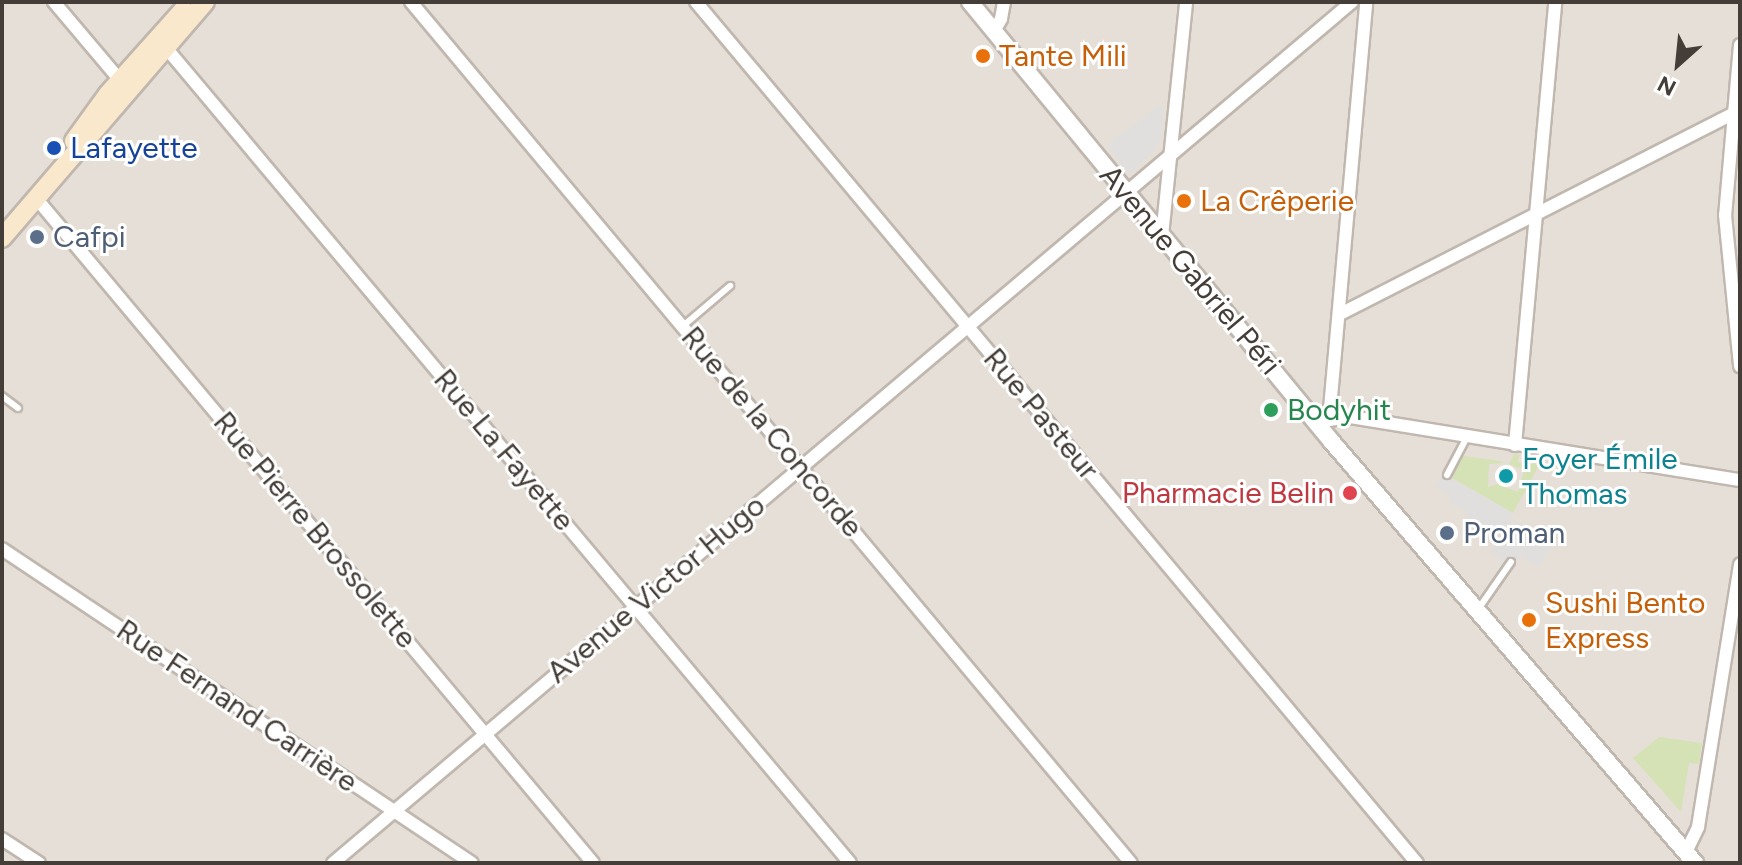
<!DOCTYPE html>
<meta charset="utf-8">
<style>
body{margin:0}
#map{position:relative;width:1742px;height:865px;overflow:hidden;background:#f2eee8;font-family:Figtree,sans-serif}
div>[style]{position:absolute}
.residential>*{inset:0;background:#e6dfd7}
.green>*{inset:0;background:#d4e2b5}
.parking>*{inset:0;background:#e1dfdd}
.roads{filter:drop-shadow(2px 0 #c0b7af) drop-shadow(-2px 0 #c0b7af) drop-shadow(0 2px #c0b7af) drop-shadow(0 -2px #c0b7af)}
.service>*{height:6px;margin:-3px;padding:0 3px;transform-origin:3px;border-radius:3px;background:#fff}
.minor>*{height:12px;margin:-6px;padding:0 6px;transform-origin:6px;border-radius:6px;background:#fff}
.tertiary>*{height:16px;margin:-8px;padding:0 8px;transform-origin:8px;border-radius:8px;background:#fff}
.secondary>*{height:18px;margin:-9px;padding:0 9px;transform-origin:9px;border-radius:9px;background:#f9e8cc}
.dots>*{width:22px;height:22px;translate:-50% -50%;box-sizing:border-box;border:4px solid #fff;border-radius:50%}
span{translate:-50% -50%;white-space:nowrap;text-align:center;line-height:1.15;-webkit-text-stroke:6px #fff;paint-order:stroke}
.food-label{font-size:30px;color:#c56008}
.left{translate:0 -50%;text-align:left}
.transit-label{font-size:30px;color:#164399}
.service-label{font-size:30px;color:#4e5e75}
.street-label{font-size:30px;color:#453e38}
.leisure-label{font-size:30px;color:#27864d}
.culture-label{font-size:30px;color:#0d838f}
.health-label{font-size:30px;color:#be3a42}
.right{translate:-100% -50%;text-align:right}
.frame{position:absolute;inset:0;border:4px solid #453e38;pointer-events:none}
.north{position:absolute;left:1638px;top:24px;width:80px;height:80px;-webkit-text-stroke:6px #fff;paint-order:stroke;rotate:207deg;font-size:22px;font-weight:700;line-height:32px;text-align:center;color:#453e38}
.north::after{content:'';display:block;margin:auto;width:28px;height:36px;background:#453e38;clip-path:polygon(50% 0,100% 100%,50% 72%,0 100%)}
</style>
<div id="map">
<div class="residential">
<i style="clip-path:polygon(2px 2px,1740px 2px,1740px 863px,2px 863px)"></i>
</div>
<div class="green">
<i style="clip-path:polygon(1514px 454px,1520px 455px,1517px 462px,1533px 464px,1538px 457px,1543px 458px,1513px 513px,1450px 477px,1463px 456px,1500px 461px,1504px 463px,1489px 464px,1488px 487px,1497px 484px,1518px 492px,1524px 470px,1509px 464px)"></i>
<i style="clip-path:polygon(1659px 737px,1702px 743px,1699px 764px,1689px 763px,1681px 812px,1633px 758px)"></i>
</div>
<div class="parking">
<i style="clip-path:polygon(1163px 103px,1161px 143px,1130px 175px,1108px 148px,1113px 140px)"></i>
<i style="clip-path:polygon(1443px 473px,1513px 513px,1511px 519px,1556px 540px,1538px 567px,1521px 556px,1507px 576px,1497px 571px,1503px 560px,1490px 553px,1495px 543px,1486px 538px,1489px 532px,1464px 518px,1467px 512px,1449px 502px,1452px 496px,1435px 487px)"></i>
</div>
<div class="roads">
<div class="service">
<i style="left:683px;top:326px;width:62px;rotate:-40.4deg"></i>
<i style="left:2px;top:396px;width:20px;rotate:37deg"></i>
<i style="left:1447px;top:475px;width:43px;rotate:-62.2deg"></i>
<i style="left:1479px;top:608px;width:56px;rotate:-55.2deg"></i>
</div>
<div class="minor">
<i style="left:54px;top:2px;width:110px;rotate:49.8deg"></i>
<i style="left:411px;top:2px;width:1122px;rotate:50.1deg"></i>
<i style="left:696px;top:2px;width:1123px;rotate:50.06deg"></i>
<i style="left:994px;top:31px;width:14px;rotate:-60deg"></i>
<i style="left:1001px;top:19px;width:17px;rotate:-80deg"></i>
<i style="left:162px;top:43px;width:1070px;rotate:50deg"></i>
<i style="left:1740px;top:45px;width:171px;rotate:95deg"></i>
<i style="left:1725px;top:215px;width:152px;rotate:84.3deg"></i>
<i style="left:36px;top:198px;width:867px;rotate:50.05deg"></i>
<i style="left:1162px;top:236px;width:235px;rotate:-84.1deg"></i>
<i style="left:1340px;top:314px;width:449px;rotate:-27deg"></i>
<i style="left:1329px;top:420px;width:420px;rotate:-84.9deg"></i>
<i style="left:1329px;top:420px;width:21px;rotate:-8deg"></i>
<i style="left:1350px;top:417px;width:395px;rotate:9.2deg"></i>
<i style="left:1515px;top:445px;width:445px;rotate:-84.8deg"></i>
<i style="left:2px;top:549px;width:565px;rotate:33.75deg"></i>
<i style="left:2px;top:839px;width:44px;rotate:33deg"></i>
<i style="left:1686px;top:852px;width:28px;rotate:-64deg"></i>
<i style="left:1698px;top:827px;width:266px;rotate:-80.9deg"></i>
<i style="left:333px;top:863px;width:1334px;rotate:-40.2deg"></i>
</div>
<div class="tertiary">
<i style="left:970px;top:2px;width:570px;rotate:50.55deg"></i>
<i style="left:1332px;top:442px;width:556px;rotate:49.23deg"></i>
</div>
<div class="secondary">
<i style="left:74px;top:141px;width:58px;rotate:-54.1deg"></i>
<i style="left:108px;top:94px;width:113px;rotate:-48.2deg"></i>
<i style="left:2px;top:238px;width:311px;rotate:-49.3deg"></i>
</div>
</div>
<div class="dots">
<i style="left:983px;top:56px;background:#e8710a"></i>
<i style="left:54px;top:148px;background:#1a4fb4"></i>
<i style="left:1184px;top:201px;background:#e8710a"></i>
<i style="left:37px;top:237px;background:#5c6f8a"></i>
<i style="left:1271px;top:410px;background:#2e9e5b"></i>
<i style="left:1506px;top:476px;background:#0f9aa8"></i>
<i style="left:1350px;top:493px;background:#e0444e"></i>
<i style="left:1447px;top:533px;background:#5c6f8a"></i>
<i style="left:1529px;top:620px;background:#e8710a"></i>
</div>
<div class="food-label">
<span class="left" style="left:999px;top:56px">Tante Mili</span>
<span class="left" style="left:1200px;top:201px">La Crêperie</span>
<span class="left" style="left:1545px;top:620px">Sushi Bento<br>Express</span>
</div>
<div class="transit-label">
<span class="left" style="left:70px;top:148px">Lafayette</span>
</div>
<div class="service-label">
<span class="left" style="left:53px;top:237px">Cafpi</span>
<span class="left" style="left:1463px;top:533px">Proman</span>
</div>
<div class="street-label">
<span style="left:1190px;top:270px;rotate:50deg">Avenue Gabriel Péri</span>
<span style="left:1041px;top:414px;rotate:50deg">Rue Pasteur</span>
<span style="left:772px;top:432px;rotate:50deg">Rue de la Concorde</span>
<span style="left:504px;top:450px;rotate:50deg">Rue La Fayette</span>
<span style="left:315px;top:530px;rotate:50deg">Rue Pierre Brossolette</span>
<span style="left:656px;top:589px;rotate:-40deg">Avenue Victor Hugo</span>
<span style="left:237px;top:706px;rotate:34deg">Rue Fernand Carrière</span>
</div>
<div class="leisure-label">
<span class="left" style="left:1287px;top:410px">Bodyhit</span>
</div>
<div class="culture-label">
<span class="left" style="left:1522px;top:476px">Foyer Émile<br>Thomas</span>
</div>
<div class="health-label">
<span class="right" style="left:1334px;top:493px">Pharmacie Belin</span>
</div>
<div class="frame"></div>
<div class="north">N</div>
</div>
